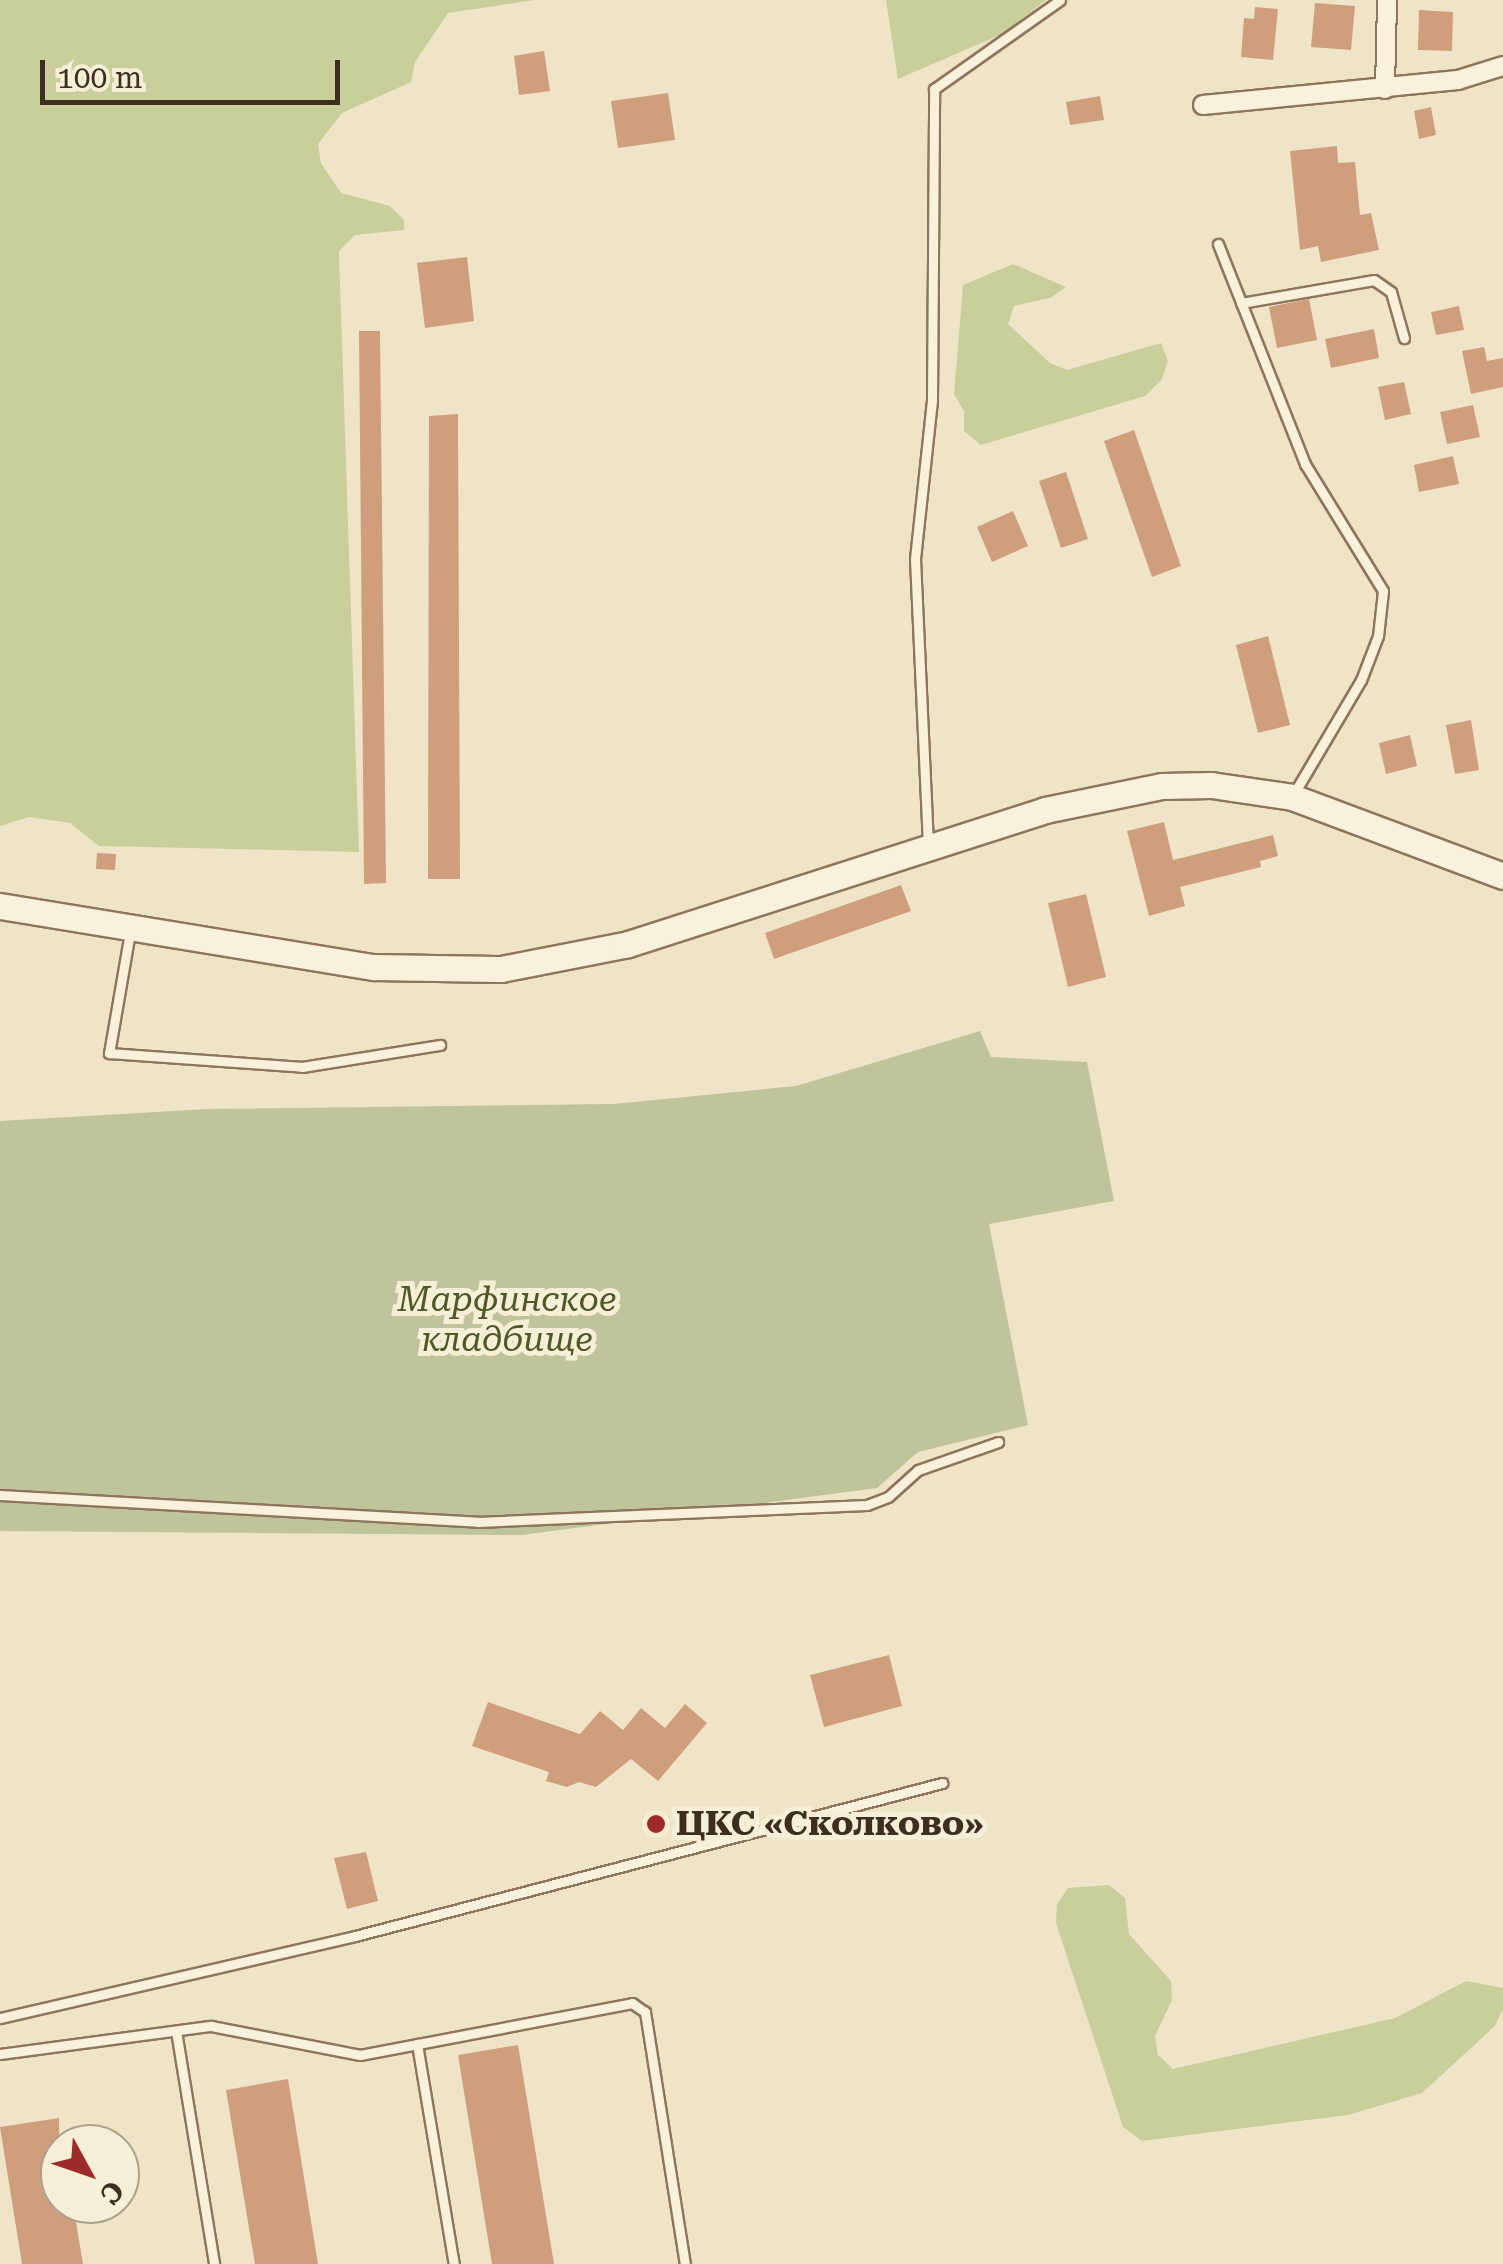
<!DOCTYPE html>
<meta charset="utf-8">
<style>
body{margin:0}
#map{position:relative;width:1503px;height:2264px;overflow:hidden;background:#f0e4c8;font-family:"Roboto Serif",serif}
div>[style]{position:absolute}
.green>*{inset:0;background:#c9cf9b}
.cemetery>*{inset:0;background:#bfc49a}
.building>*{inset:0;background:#cf9f7d}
.roads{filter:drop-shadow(2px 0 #8d765c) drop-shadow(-2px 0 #8d765c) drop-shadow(0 2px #8d765c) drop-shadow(0 -2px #8d765c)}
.lane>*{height:9px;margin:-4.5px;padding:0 4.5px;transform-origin:4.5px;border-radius:4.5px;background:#faf1dc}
.street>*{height:18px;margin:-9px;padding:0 9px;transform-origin:9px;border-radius:9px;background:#faf1dc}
.secondary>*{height:25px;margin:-12.5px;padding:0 12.5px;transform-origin:12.5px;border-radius:12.5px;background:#faf1dc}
.dots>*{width:28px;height:28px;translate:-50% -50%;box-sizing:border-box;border:5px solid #f7eed8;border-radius:50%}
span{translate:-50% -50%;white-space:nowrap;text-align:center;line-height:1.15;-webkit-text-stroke:10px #f7eed8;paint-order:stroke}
.park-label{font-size:35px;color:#4d5a26;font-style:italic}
.poi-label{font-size:35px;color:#3d2e20;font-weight:700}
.left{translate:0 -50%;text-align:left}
.north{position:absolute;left:40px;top:2124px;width:100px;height:100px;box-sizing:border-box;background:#f7eed8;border:2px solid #ada18e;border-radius:50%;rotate:130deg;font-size:28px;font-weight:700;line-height:40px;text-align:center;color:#3d2e20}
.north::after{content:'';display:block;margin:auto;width:35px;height:45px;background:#9e2a2b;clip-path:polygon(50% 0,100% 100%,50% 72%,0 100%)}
.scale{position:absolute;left:40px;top:60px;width:300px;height:45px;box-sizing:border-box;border:5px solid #3d2e20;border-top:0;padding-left:12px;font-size:30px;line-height:35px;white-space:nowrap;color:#3d2e20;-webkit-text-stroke:8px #f7eed8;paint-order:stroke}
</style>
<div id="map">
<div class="green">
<i style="clip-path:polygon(0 0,534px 0,448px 13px,415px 62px,411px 82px,342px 113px,318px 144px,321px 163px,341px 193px,390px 206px,404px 220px,404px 230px,355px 235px,339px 251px,359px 852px,99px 846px,70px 823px,29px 817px,0 826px)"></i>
<i style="clip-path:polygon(886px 0,1046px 0,1002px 34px,898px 79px)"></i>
<i style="clip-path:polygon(1013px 264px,1066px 287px,1050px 298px,1014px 306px,1008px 324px,1050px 363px,1067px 370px,1161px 343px,1168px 361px,1162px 379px,1145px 396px,981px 445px,964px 431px,964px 411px,954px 394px,963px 285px)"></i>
<i style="clip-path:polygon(1109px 1885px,1125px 1898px,1129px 1934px,1171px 1981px,1172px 2000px,1155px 2036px,1158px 2055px,1173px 2069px,1395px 2018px,1466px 1981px,1503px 1988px,1503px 2009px,1495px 2026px,1422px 2093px,1348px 2115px,1142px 2141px,1123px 2127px,1056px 1923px,1057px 1904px,1068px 1888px)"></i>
</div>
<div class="cemetery">
<i style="clip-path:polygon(980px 1031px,991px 1057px,1087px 1062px,1114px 1201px,989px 1224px,1028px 1425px,918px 1452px,877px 1488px,522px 1535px,0 1531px,0 1121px,208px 1109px,614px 1104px,796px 1086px)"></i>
</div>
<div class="building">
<i style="clip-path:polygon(1315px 3px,1355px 6px,1351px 50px,1311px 47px)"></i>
<i style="clip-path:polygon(1255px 7px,1278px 9px,1273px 60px,1241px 57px,1244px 18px,1254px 19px)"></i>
<i style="clip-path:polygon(1419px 10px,1453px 12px,1452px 51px,1418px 50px)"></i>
<i style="clip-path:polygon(544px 51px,550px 91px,519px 95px,514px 56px)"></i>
<i style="clip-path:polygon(668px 93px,675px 140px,618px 148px,611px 101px)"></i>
<i style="clip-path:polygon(1100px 96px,1104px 120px,1070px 125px,1066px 102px)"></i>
<i style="clip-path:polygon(1431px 107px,1436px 135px,1419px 139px,1414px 111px)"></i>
<i style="clip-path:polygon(1337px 146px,1338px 163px,1355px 162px,1360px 215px,1371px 213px,1379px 250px,1321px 262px,1318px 246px,1300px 250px,1290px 151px)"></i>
<i style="clip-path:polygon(467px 257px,474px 321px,425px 328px,417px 263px)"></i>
<i style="clip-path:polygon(1309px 299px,1317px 340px,1277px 348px,1269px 307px)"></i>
<i style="clip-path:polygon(1459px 306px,1464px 330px,1436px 335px,1431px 312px)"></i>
<i style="clip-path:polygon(1374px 329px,1379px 358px,1331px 368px,1325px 339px)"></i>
<i style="clip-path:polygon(359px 331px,380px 331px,386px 883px,364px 884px)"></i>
<i style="clip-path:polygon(1484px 347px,1487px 361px,1503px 358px,1503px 387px,1471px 394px,1462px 351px)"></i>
<i style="clip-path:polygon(1404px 382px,1411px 414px,1385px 420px,1378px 387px)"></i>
<i style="clip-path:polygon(1473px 405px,1480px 437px,1447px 444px,1440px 412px)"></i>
<i style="clip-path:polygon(458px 414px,460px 879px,428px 879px,429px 416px)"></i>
<i style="clip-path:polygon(1134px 430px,1181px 566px,1152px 577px,1104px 441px)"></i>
<i style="clip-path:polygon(1453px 456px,1459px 484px,1419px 492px,1414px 465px)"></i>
<i style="clip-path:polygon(1066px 472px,1088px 539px,1061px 548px,1039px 481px)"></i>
<i style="clip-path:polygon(1013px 511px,1028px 546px,992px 562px,977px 527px)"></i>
<i style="clip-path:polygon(1268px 636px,1290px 725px,1258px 733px,1236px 645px)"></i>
<i style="clip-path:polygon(1471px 720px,1479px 770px,1455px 774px,1446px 725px)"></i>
<i style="clip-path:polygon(1410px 735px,1417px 766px,1386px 774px,1379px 743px)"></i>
<i style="clip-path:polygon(1164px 822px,1173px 860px,1273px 835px,1278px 856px,1260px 861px,1261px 867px,1180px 887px,1185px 906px,1149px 916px,1127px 831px)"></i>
<i style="clip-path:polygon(97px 853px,116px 854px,115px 870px,96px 869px)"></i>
<i style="clip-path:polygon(901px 885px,911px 911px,774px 959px,765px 933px)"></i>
<i style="clip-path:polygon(1086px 894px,1106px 977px,1068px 987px,1048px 903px)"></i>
<i style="clip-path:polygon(889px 1655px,902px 1706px,824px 1727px,810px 1675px)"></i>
<i style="clip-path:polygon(488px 1702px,580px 1734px,600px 1711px,623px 1730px,641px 1708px,665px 1728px,685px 1704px,707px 1723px,658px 1781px,631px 1759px,596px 1787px,579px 1782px,567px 1787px,546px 1781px,549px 1772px,472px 1746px)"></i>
<i style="clip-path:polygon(366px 1852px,378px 1901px,347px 1909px,334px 1858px)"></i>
<i style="clip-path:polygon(518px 2045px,554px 2264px,492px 2264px,458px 2055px)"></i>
<i style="clip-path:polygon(288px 2079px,318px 2264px,255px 2264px,226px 2090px)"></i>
<i style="clip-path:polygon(59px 2118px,60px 2204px,73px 2204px,83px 2264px,22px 2264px,0 2127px)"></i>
</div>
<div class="roads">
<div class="lane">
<i style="left:1218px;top:244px;width:237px;rotate:68.4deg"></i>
<i style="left:1305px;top:464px;width:149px;rotate:58.4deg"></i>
<i style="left:1383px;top:591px;width:45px;rotate:96.3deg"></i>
<i style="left:1378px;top:636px;width:47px;rotate:111.1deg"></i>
<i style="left:1361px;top:680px;width:134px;rotate:120.6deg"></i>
<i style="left:1241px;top:303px;width:135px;rotate:-9.8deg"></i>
<i style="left:1374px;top:280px;width:21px;rotate:35deg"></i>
<i style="left:1391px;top:292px;width:48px;rotate:74.2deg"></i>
<i style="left:928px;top:845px;width:286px;rotate:-92.6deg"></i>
<i style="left:915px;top:559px;width:159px;rotate:-83.9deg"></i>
<i style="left:932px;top:401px;width:312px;rotate:-89.6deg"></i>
<i style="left:934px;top:89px;width:154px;rotate:-35.2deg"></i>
<i style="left:130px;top:932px;width:123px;rotate:99.8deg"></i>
<i style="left:109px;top:1053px;width:194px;rotate:4.1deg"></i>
<i style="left:302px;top:1067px;width:140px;rotate:-9.1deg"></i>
<i style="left:0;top:1495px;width:479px;rotate:3.2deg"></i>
<i style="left:478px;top:1522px;width:389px;rotate:-2.5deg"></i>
<i style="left:867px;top:1505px;width:22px;rotate:-21deg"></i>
<i style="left:888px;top:1497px;width:40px;rotate:-42deg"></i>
<i style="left:918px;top:1470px;width:85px;rotate:-19.3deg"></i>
<i style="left:0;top:2018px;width:364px;rotate:-13deg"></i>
<i style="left:355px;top:1936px;width:607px;rotate:-14.61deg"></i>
<i style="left:176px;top:2031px;width:236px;rotate:80.7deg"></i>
<i style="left:417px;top:2044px;width:223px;rotate:80.5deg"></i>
<i style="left:0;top:2054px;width:213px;rotate:-7.6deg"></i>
<i style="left:211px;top:2026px;width:152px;rotate:11deg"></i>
<i style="left:360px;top:2055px;width:277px;rotate:-10.8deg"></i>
<i style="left:632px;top:2003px;width:16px;rotate:35deg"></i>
<i style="left:645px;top:2012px;width:255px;rotate:81deg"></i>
</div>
<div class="street">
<i style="left:1385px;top:89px;width:89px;rotate:-88.7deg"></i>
<i style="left:1203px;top:105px;width:256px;rotate:-5.6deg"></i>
<i style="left:1458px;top:80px;width:47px;rotate:-17.3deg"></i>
</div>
<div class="secondary">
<i style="left:0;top:906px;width:379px;rotate:9.3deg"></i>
<i style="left:374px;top:967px;width:127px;rotate:0.9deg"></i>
<i style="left:501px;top:969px;width:129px;rotate:-11.1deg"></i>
<i style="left:628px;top:944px;width:438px;rotate:-17.8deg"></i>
<i style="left:1045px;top:810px;width:119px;rotate:-11.6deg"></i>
<i style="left:1162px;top:786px;width:49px;rotate:-1.2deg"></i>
<i style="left:1211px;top:785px;width:82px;rotate:8.4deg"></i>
<i style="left:1292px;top:797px;width:225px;rotate:20.5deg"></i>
</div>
</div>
<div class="dots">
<i style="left:656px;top:1824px;background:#9e2a2b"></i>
</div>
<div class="park-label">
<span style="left:507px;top:1320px">Марфинское<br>кладбище</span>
</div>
<div class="poi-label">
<span class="left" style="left:676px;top:1824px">ЦКС «Сколково»</span>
</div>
<div class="north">С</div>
<div class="scale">100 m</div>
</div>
